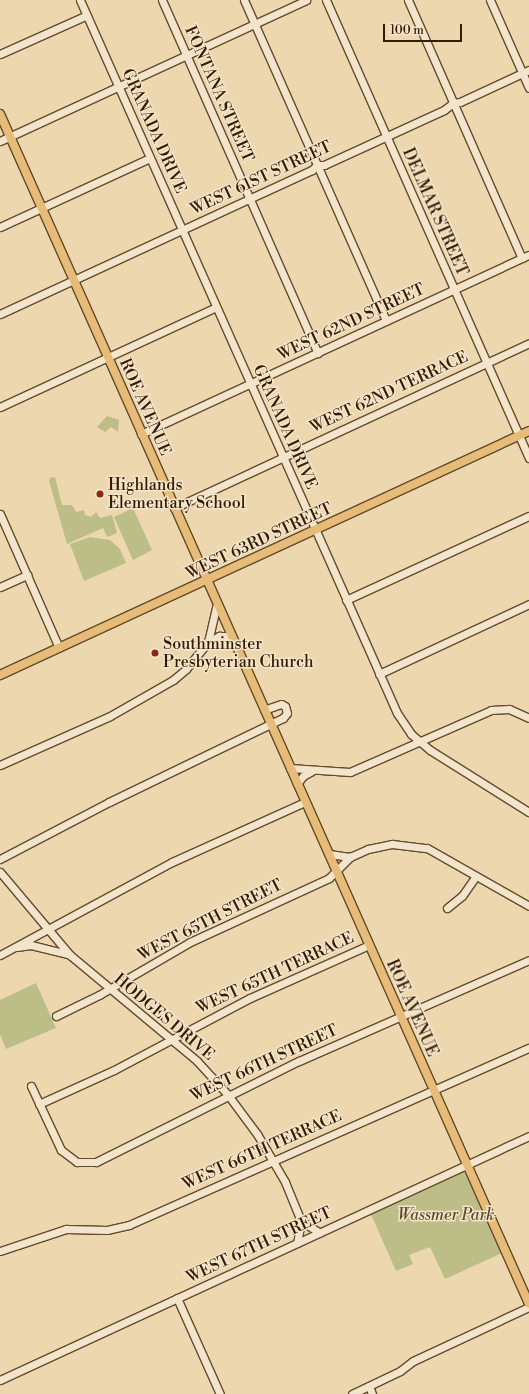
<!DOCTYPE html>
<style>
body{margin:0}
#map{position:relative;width:529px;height:1394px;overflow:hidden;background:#ecd7af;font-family:"Libre Bodoni",serif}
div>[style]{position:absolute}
.green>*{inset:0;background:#bdbd87}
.roads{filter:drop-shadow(1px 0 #644a2c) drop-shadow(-1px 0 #644a2c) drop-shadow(0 1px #644a2c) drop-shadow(0 -1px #644a2c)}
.minor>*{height:7px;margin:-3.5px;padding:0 3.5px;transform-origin:3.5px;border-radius:3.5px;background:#f3e5cb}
.major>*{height:8px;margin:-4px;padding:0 4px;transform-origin:4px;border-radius:4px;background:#e6bc78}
.dots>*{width:11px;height:11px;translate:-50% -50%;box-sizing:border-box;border:2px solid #f3e5cb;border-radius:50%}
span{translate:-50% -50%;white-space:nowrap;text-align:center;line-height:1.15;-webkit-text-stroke:3px #f3e5cb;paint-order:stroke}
.street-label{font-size:16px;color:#361b00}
.poi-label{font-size:16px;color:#361b00}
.left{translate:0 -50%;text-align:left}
.park-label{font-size:16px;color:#5e4c28;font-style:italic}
.scale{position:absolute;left:383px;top:24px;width:79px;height:18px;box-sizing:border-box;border:2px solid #361b00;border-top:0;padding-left:5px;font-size:12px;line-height:14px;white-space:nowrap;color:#361b00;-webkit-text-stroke:3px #f3e5cb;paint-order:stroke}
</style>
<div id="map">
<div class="green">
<i style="clip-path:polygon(107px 416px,119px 420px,118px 432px,111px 427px,105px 432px,97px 427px)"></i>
<i style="clip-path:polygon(55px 477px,62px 505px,72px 505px,76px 512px,84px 510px,85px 515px,91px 517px,96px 512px,100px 518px,112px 515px,117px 533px,107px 537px,103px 528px,67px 544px,49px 481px,50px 478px)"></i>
<i style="clip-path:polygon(133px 508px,152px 550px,133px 560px,114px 517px)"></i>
<i style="clip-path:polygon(90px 537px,110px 540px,120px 549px,126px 563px,84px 581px,70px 544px)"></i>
<i style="clip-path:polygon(36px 983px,56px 1028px,6px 1049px,0 1034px,0 1000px)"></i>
<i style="clip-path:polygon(460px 1170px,466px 1173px,502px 1253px,445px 1279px,430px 1247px,409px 1255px,413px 1264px,396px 1271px,370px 1212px)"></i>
</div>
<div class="roads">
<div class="minor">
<i style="left:80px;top:0;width:780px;rotate:66.03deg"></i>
<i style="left:397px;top:713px;width:25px;rotate:56deg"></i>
<i style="left:411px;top:734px;width:25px;rotate:40deg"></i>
<i style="left:430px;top:750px;width:117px;rotate:32.1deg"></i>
<i style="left:162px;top:0;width:386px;rotate:66.2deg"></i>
<i style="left:244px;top:0;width:351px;rotate:66.1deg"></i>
<i style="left:326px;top:0;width:501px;rotate:66.1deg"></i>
<i style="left:408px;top:0;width:282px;rotate:66.2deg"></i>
<i style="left:490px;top:0;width:96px;rotate:66.1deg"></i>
<i style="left:0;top:54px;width:95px;rotate:-24.1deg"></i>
<i style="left:0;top:141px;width:337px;rotate:-24.7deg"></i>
<i style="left:0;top:227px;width:165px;rotate:-24.7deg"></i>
<i style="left:0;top:314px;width:344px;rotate:-24.8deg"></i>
<i style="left:312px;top:170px;width:7px;rotate:-45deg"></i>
<i style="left:317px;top:165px;width:7px"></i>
<i style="left:324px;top:165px;width:132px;rotate:-24.6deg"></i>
<i style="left:444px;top:110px;width:11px;rotate:-38deg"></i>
<i style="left:453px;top:103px;width:7px;rotate:-8deg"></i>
<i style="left:460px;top:102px;width:76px;rotate:-24.9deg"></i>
<i style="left:0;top:407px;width:238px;rotate:-24.8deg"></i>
<i style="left:141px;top:434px;width:427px;rotate:-24.8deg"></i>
<i style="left:174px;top:508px;width:391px;rotate:-24.9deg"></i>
<i style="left:0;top:514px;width:146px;rotate:66.2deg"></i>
<i style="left:0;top:587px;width:30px;rotate:-24deg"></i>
<i style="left:346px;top:600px;width:201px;rotate:-24.7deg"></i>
<i style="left:208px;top:642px;width:13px;rotate:-29deg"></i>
<i style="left:219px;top:636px;width:11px"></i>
<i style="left:379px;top:674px;width:166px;rotate:-25deg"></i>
<i style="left:0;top:765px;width:120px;rotate:-24deg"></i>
<i style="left:110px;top:716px;width:73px;rotate:-29.7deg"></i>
<i style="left:173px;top:680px;width:17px;rotate:-40deg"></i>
<i style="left:186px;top:669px;width:35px;rotate:-51deg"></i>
<i style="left:208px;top:642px;width:37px;rotate:-77deg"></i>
<i style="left:290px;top:768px;width:60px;rotate:3.8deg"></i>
<i style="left:350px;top:772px;width:154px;rotate:-23.7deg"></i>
<i style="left:491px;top:710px;width:18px;rotate:-3deg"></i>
<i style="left:509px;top:709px;width:22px;rotate:24deg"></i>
<i style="left:297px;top:784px;width:10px;rotate:-53deg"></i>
<i style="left:303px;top:776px;width:10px;rotate:-29deg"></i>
<i style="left:329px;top:854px;width:21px;rotate:8deg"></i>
<i style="left:350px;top:857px;width:20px;rotate:-24deg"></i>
<i style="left:368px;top:849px;width:25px;rotate:-12deg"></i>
<i style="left:392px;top:844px;width:35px;rotate:7deg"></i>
<i style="left:427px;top:848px;width:117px;rotate:29.6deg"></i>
<i style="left:0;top:859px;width:123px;rotate:-27.6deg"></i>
<i style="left:109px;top:802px;width:193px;rotate:-25.8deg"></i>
<i style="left:283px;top:718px;width:6px;rotate:-51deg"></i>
<i style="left:287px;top:713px;width:7px;rotate:-106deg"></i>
<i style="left:285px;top:706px;width:4px;rotate:-153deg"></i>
<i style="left:281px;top:704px;width:18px;rotate:161deg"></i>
<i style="left:0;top:872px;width:109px;rotate:49.9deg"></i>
<i style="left:70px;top:955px;width:165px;rotate:39.8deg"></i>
<i style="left:197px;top:1061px;width:46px;rotate:47.6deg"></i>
<i style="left:228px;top:1095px;width:49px;rotate:53.4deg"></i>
<i style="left:257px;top:1134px;width:56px;rotate:59.7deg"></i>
<i style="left:285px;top:1182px;width:42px;rotate:67.7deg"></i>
<i style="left:301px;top:1221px;width:22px;rotate:100deg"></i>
<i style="left:447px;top:908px;width:19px;rotate:-39deg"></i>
<i style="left:462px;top:896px;width:24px;rotate:-55deg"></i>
<i style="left:17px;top:947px;width:14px;rotate:-8deg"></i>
<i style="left:31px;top:945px;width:38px;rotate:14deg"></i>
<i style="left:0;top:955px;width:196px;rotate:-28.4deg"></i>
<i style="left:172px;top:862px;width:146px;rotate:-24.3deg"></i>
<i style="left:56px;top:1016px;width:48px;rotate:-26deg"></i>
<i style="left:99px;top:995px;width:105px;rotate:-30.2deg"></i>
<i style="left:190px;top:942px;width:153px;rotate:-24.7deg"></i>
<i style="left:329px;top:878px;width:30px;rotate:-45deg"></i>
<i style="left:31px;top:1086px;width:71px;rotate:64.9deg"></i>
<i style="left:61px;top:1150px;width:20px;rotate:37deg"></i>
<i style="left:77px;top:1162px;width:19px"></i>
<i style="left:96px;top:1162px;width:227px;rotate:-26.5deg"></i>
<i style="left:299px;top:1061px;width:251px;rotate:-23.7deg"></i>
<i style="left:39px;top:1104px;width:82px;rotate:-24.4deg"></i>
<i style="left:114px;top:1070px;width:154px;rotate:-27.9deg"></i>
<i style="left:250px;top:998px;width:130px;rotate:-24deg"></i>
<i style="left:301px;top:1221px;width:22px;rotate:32deg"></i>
<i style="left:0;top:1251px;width:70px;rotate:-18.4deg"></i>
<i style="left:66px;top:1229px;width:41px;rotate:1.4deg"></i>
<i style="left:107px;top:1230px;width:23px;rotate:-13deg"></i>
<i style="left:129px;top:1225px;width:437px;rotate:-23.9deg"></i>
<i style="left:177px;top:1298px;width:105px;rotate:65.9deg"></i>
<i style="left:0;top:1380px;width:583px;rotate:-24.76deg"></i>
<i style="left:369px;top:1386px;width:9px;rotate:69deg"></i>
<i style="left:352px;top:1394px;width:53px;rotate:-25.6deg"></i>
<i style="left:400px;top:1371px;width:16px;rotate:-38deg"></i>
<i style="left:413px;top:1361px;width:128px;rotate:-25deg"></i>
</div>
<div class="major">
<i style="left:0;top:114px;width:1302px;rotate:66.03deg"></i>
<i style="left:0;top:675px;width:583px;rotate:-24.76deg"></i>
</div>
</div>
<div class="dots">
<i style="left:100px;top:494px;background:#8f2418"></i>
<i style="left:155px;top:653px;background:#8f2418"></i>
</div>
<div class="street-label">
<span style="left:219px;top:94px;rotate:66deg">FONTANA STREET</span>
<span style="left:154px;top:131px;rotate:66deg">GRANADA DRIVE</span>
<span style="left:261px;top:178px;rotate:-25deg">WEST 61ST STREET</span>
<span style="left:435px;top:212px;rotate:66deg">DELMAR STREET</span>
<span style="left:351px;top:322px;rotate:-25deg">WEST 62ND STREET</span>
<span style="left:389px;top:392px;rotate:-25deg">WEST 62ND TERRACE</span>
<span style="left:145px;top:407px;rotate:66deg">ROE AVENUE</span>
<span style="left:285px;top:427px;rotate:66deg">GRANADA DRIVE</span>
<span style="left:259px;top:541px;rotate:-25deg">WEST 63RD STREET</span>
<span style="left:210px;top:920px;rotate:-27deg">WEST 65TH STREET</span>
<span style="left:275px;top:973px;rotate:-25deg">WEST 65TH TERRACE</span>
<span style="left:412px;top:1008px;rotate:66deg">ROE AVENUE</span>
<span style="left:164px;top:1017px;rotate:40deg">HODGES DRIVE</span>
<span style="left:264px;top:1063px;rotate:-25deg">WEST 66TH STREET</span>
<span style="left:262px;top:1150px;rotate:-24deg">WEST 66TH TERRACE</span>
<span style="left:259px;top:1245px;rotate:-25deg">WEST 67TH STREET</span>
</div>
<div class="poi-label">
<span class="left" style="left:108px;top:494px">Highlands<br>Elementary School</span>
<span class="left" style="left:163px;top:653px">Southminster<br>Presbyterian Church</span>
</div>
<div class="park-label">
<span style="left:446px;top:1215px">Wassmer Park</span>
</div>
<div class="scale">100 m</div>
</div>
